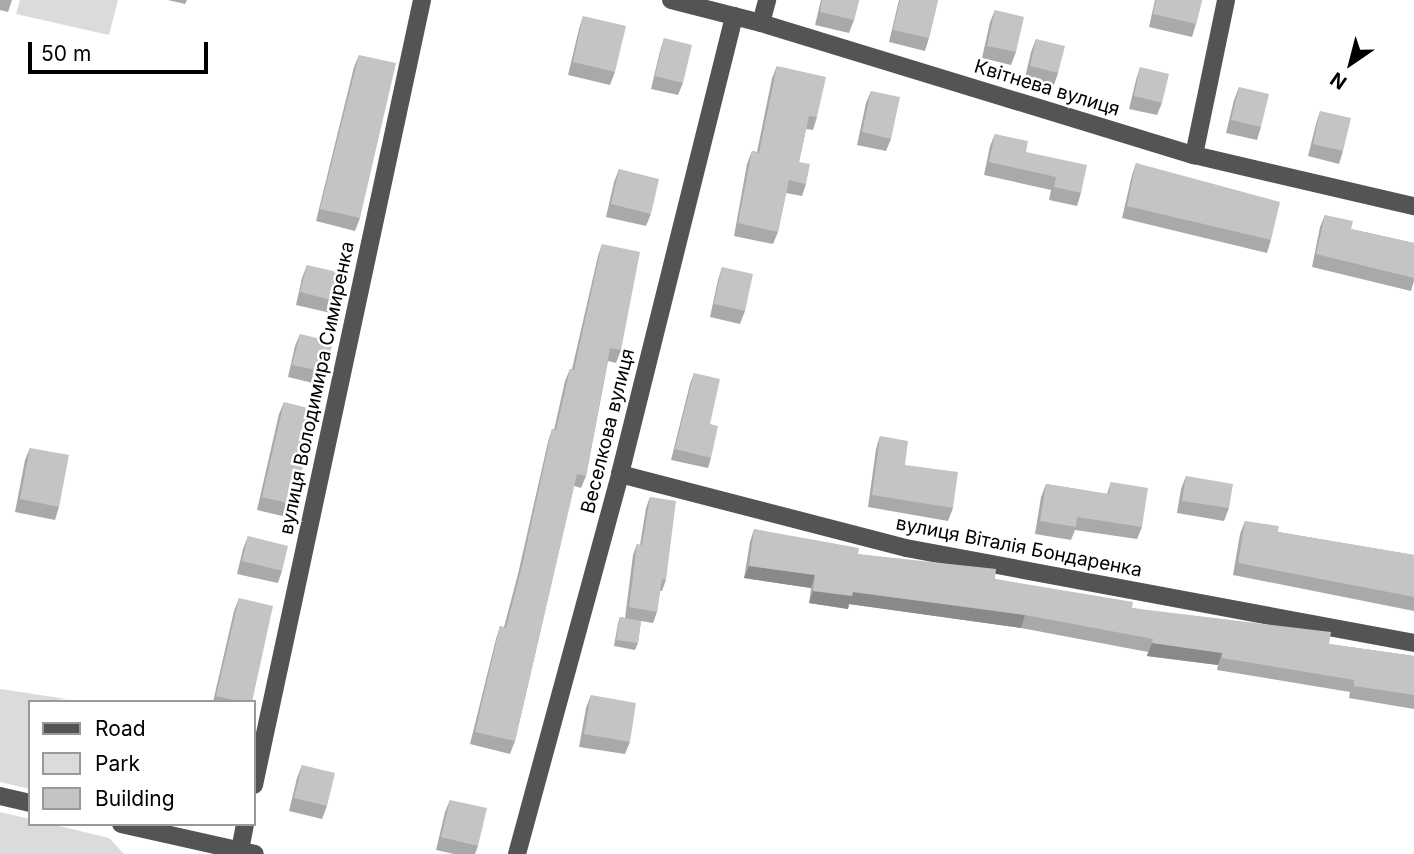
<!DOCTYPE html>
<meta charset="utf-8">
<style>
body{margin:0}
#map{position:relative;width:1414px;height:854px;overflow:hidden;background:#fff;font-family:Inter,sans-serif}
div>[style]{position:absolute}
.green>*{inset:0;background:#dbdbdb}
.minor>*{height:18px;margin:-9px;padding:0 9px;transform-origin:9px;border-radius:9px;background:#545454}
.wall>*{inset:0;background:#a9a9a9}
.shaded-wall>*{inset:0;background:#898989}
.building>*{inset:0;background:#c4c4c4}
span{translate:-50% -50%;white-space:nowrap;text-align:center;line-height:1.15;-webkit-text-stroke:5px #fff;paint-order:stroke}
.street-label{font-size:19px;color:#000}
.legend{position:absolute;left:28px;top:700px;width:228px;height:126px;box-sizing:border-box;background:#fff;border:2px solid #999;margin:0;padding:9px 12px;list-style:none;font-size:21px;color:#000}
.legend li{display:flex;align-items:center;gap:14px;height:35px}
.legend b{width:35px;border:2px solid #999}
.north{position:absolute;left:1316px;top:28px;width:70px;height:70px;-webkit-text-stroke:5px #fff;paint-order:stroke;rotate:215deg;font-size:19px;font-weight:700;line-height:28px;text-align:center;color:#000}
.north::after{content:'';display:block;margin:auto;width:24px;height:32px;background:#000;clip-path:polygon(50% 0,100% 100%,50% 72%,0 100%)}
.scale{position:absolute;left:28px;top:42px;width:180px;height:32px;box-sizing:border-box;border:4px solid #000;border-top:0;padding-left:9px;font-size:21px;line-height:24px;white-space:nowrap;color:#000;-webkit-text-stroke:5px #fff;paint-order:stroke}
</style>
<div id="map">
<div class="green">
<i style="clip-path:polygon(20px 0,118px 0,109px 35px,16px 14px)"></i>
<i style="clip-path:polygon(0 689px,67px 699px,30px 702px,30px 789px,0 782px)"></i>
<i style="clip-path:polygon(0 812px,30px 819px,30px 824px,51px 824px,109px 838px,124px 854px,0 854px)"></i>
</div>
<div class="minor">
<i style="left:671px;top:0;width:93px;rotate:14.3deg"></i>
<i style="left:761px;top:23px;width:453px;rotate:17deg"></i>
<i style="left:1194px;top:155px;width:226px;rotate:13.1deg"></i>
<i style="left:761px;top:23px;width:24px;rotate:-75deg"></i>
<i style="left:1194px;top:155px;width:158px;rotate:-78.3deg"></i>
<i style="left:620px;top:474px;width:295px;rotate:14.5deg"></i>
<i style="left:906px;top:548px;width:517px;rotate:10.59deg"></i>
<i style="left:254px;top:785px;width:803px;rotate:-77.92deg"></i>
<i style="left:0;top:796px;width:31px;rotate:13deg"></i>
<i style="left:121px;top:824px;width:137px;rotate:12.6deg"></i>
<i style="left:240px;top:850px;width:26px;rotate:-79deg"></i>
<i style="left:517px;top:854px;width:394px;rotate:-74.8deg"></i>
<i style="left:620px;top:474px;width:472px;rotate:-76deg"></i>
</div>
<div class="wall">
<i style="clip-path:polygon(0 0,12px 0,8px 12px,0 10px)"></i>
<i style="clip-path:polygon(168px 0,187px 0,185px 4px)"></i>
<i style="clip-path:polygon(821px 0,859px 0,854px 20px,849px 33px,815px 25px)"></i>
<i style="clip-path:polygon(899px 0,938px 0,929px 38px,925px 51px,889px 42px)"></i>
<i style="clip-path:polygon(1155px 0,1202px 0,1196px 24px,1192px 37px,1149px 27px)"></i>
<i style="clip-path:polygon(995px 10px,1016px 52px,1011px 65px,982px 58px,990px 22px)"></i>
<i style="clip-path:polygon(583px 16px,615px 72px,610px 85px,568px 75px,579px 29px)"></i>
<i style="clip-path:polygon(664px 38px,683px 83px,678px 95px,651px 89px,660px 51px)"></i>
<i style="clip-path:polygon(1036px 39px,1058px 73px,1054px 85px,1025px 78px,1031px 52px)"></i>
<i style="clip-path:polygon(359px 55px,360px 218px,355px 231px,316px 221px,354px 67px)"></i>
<i style="clip-path:polygon(777px 66px,817px 117px,813px 130px,806px 129px,799px 162px,806px 184px,802px 196px,786px 193px,778px 232px,773px 244px,734px 236px,747px 164px,752px 151px,757px 152px,772px 78px)"></i>
<i style="clip-path:polygon(1140px 67px,1162px 103px,1157px 115px,1129px 109px,1136px 80px)"></i>
<i style="clip-path:polygon(1239px 87px,1261px 127px,1257px 140px,1226px 133px,1234px 100px)"></i>
<i style="clip-path:polygon(871px 91px,891px 139px,886px 151px,857px 145px,866px 103px)"></i>
<i style="clip-path:polygon(1320px 111px,1343px 151px,1339px 164px,1308px 156px,1316px 124px)"></i>
<i style="clip-path:polygon(995px 134px,1026px 152px,1081px 193px,1077px 206px,1049px 200px,1051px 190px,984px 175px,990px 146px)"></i>
<i style="clip-path:polygon(1136px 163px,1271px 240px,1267px 253px,1122px 218px,1132px 175px)"></i>
<i style="clip-path:polygon(619px 169px,651px 214px,646px 226px,606px 217px,614px 182px)"></i>
<i style="clip-path:polygon(1325px 215px,1351px 229px,1414px 243px,1414px 281px,1411px 291px,1312px 267px,1320px 227px)"></i>
<i style="clip-path:polygon(602px 244px,621px 350px,616px 363px,608px 361px,586px 476px,581px 488px,574px 486px,515px 741px,510px 754px,470px 744px,496px 639px,500px 626px,504px 627px,518px 574px,548px 442px,552px 429px,554px 430px,565px 381px,570px 369px,572px 369px,598px 256px)"></i>
<i style="clip-path:polygon(307px 265px,339px 302px,335px 314px,296px 305px,302px 278px)"></i>
<i style="clip-path:polygon(722px 267px,745px 311px,740px 324px,710px 317px,718px 280px)"></i>
<i style="clip-path:polygon(300px 334px,325px 372px,321px 385px,288px 377px,295px 346px)"></i>
<i style="clip-path:polygon(694px 373px,710px 424px,711px 458px,708px 468px,671px 460px,690px 384px)"></i>
<i style="clip-path:polygon(284px 402px,301px 475px,299px 506px,295px 519px,257px 510px,279px 414px)"></i>
<i style="clip-path:polygon(880px 436px,905px 465px,953px 508px,948px 521px,868px 507px,876px 449px)"></i>
<i style="clip-path:polygon(30px 448px,59px 507px,55px 520px,15px 512px,25px 460px)"></i>
<i style="clip-path:polygon(1186px 476px,1229px 508px,1224px 521px,1177px 513px,1181px 489px)"></i>
<i style="clip-path:polygon(1111px 482px,1142px 527px,1137px 539px,1075px 530px,1071px 540px,1035px 534px,1041px 497px,1046px 484px,1107px 494px)"></i>
<i style="clip-path:polygon(650px 497px,666px 580px,662px 591px,660px 591px,657px 612px,653px 623px,641px 621px,638px 643px,635px 650px,614px 646px,618px 623px,620px 617px,625px 618px,633px 555px,637px 544px,640px 545px,646px 508px)"></i>
<i style="clip-path:polygon(1245px 521px,1278px 532px,1414px 555px,1414px 611px,1233px 575px,1240px 534px)"></i>
<i style="clip-path:polygon(754px 529px,858px 554px,995px 579px,1132px 608px,1329px 644px,1414px 656px,1414px 709px,1349px 698px,1350px 692px,1217px 670px,1218px 665px,1147px 656px,1148px 652px,1021px 628px,849px 604px,848px 609px,809px 603px,811px 588px,744px 578px,750px 542px)"></i>
<i style="clip-path:polygon(248px 536px,282px 571px,278px 583px,237px 574px,243px 549px)"></i>
<i style="clip-path:polygon(239px 598px,252px 702px,213px 702px,234px 611px)"></i>
<i style="clip-path:polygon(591px 695px,630px 742px,625px 754px,579px 747px,586px 708px)"></i>
<i style="clip-path:polygon(302px 765px,327px 806px,322px 819px,289px 811px,297px 778px)"></i>
<i style="clip-path:polygon(450px 800px,478px 846px,475px 854px,454px 854px,436px 850px,445px 812px)"></i>
</div>
<div class="shaded-wall">
<i style="clip-path:polygon(749px 566px,815px 575px,811px 588px,744px 578px)"></i>
<i style="clip-path:polygon(813px 591px,853px 592px,1025px 615px,1021px 628px,849px 604px,848px 609px,809px 603px)"></i>
<i style="clip-path:polygon(1152px 643px,1222px 653px,1218px 665px,1147px 656px)"></i>
</div>
<div class="building">
<i style="clip-path:polygon(822px 0,859px 0,854px 20px,820px 12px)"></i>
<i style="clip-path:polygon(900px 0,938px 0,929px 38px,893px 30px)"></i>
<i style="clip-path:polygon(1156px 0,1202px 0,1196px 24px,1153px 14px)"></i>
<i style="clip-path:polygon(995px 10px,1024px 17px,1016px 52px,987px 46px)"></i>
<i style="clip-path:polygon(583px 16px,626px 26px,615px 72px,573px 62px)"></i>
<i style="clip-path:polygon(664px 38px,692px 45px,683px 83px,655px 76px)"></i>
<i style="clip-path:polygon(1036px 39px,1065px 46px,1058px 73px,1030px 66px)"></i>
<i style="clip-path:polygon(359px 55px,396px 63px,360px 218px,320px 209px)"></i>
<i style="clip-path:polygon(777px 66px,826px 77px,817px 117px,809px 116px,799px 162px,810px 164px,806px 184px,789px 180px,778px 232px,738px 223px,752px 151px,759px 153px)"></i>
<i style="clip-path:polygon(1140px 67px,1169px 74px,1162px 103px,1134px 96px)"></i>
<i style="clip-path:polygon(1239px 87px,1269px 94px,1261px 127px,1231px 120px)"></i>
<i style="clip-path:polygon(871px 91px,900px 97px,891px 139px,862px 132px)"></i>
<i style="clip-path:polygon(1320px 111px,1351px 118px,1343px 151px,1313px 144px)"></i>
<i style="clip-path:polygon(995px 134px,1028px 141px,1026px 152px,1087px 165px,1081px 193px,1054px 187px,1056px 177px,989px 162px)"></i>
<i style="clip-path:polygon(1136px 163px,1280px 202px,1271px 240px,1127px 206px)"></i>
<i style="clip-path:polygon(619px 169px,659px 179px,651px 214px,611px 204px)"></i>
<i style="clip-path:polygon(1325px 215px,1353px 221px,1351px 229px,1414px 243px,1414px 278px,1316px 254px)"></i>
<i style="clip-path:polygon(602px 244px,640px 252px,621px 350px,610px 348px,586px 476px,577px 474px,515px 741px,475px 732px,500px 626px,506px 628px,523px 562px,552px 429px,556px 430px,570px 369px,574px 370px)"></i>
<i style="clip-path:polygon(307px 265px,346px 274px,339px 302px,300px 292px)"></i>
<i style="clip-path:polygon(722px 267px,753px 274px,745px 311px,714px 304px)"></i>
<i style="clip-path:polygon(300px 334px,333px 342px,325px 372px,292px 365px)"></i>
<i style="clip-path:polygon(694px 373px,720px 379px,710px 424px,718px 426px,711px 458px,675px 449px)"></i>
<i style="clip-path:polygon(284px 402px,316px 410px,301px 475px,306px 477px,299px 506px,262px 497px)"></i>
<i style="clip-path:polygon(880px 436px,908px 441px,905px 465px,958px 472px,953px 508px,872px 495px)"></i>
<i style="clip-path:polygon(30px 448px,69px 455px,59px 507px,20px 499px)"></i>
<i style="clip-path:polygon(1186px 476px,1233px 484px,1229px 508px,1182px 501px)"></i>
<i style="clip-path:polygon(1111px 482px,1148px 488px,1142px 527px,1077px 517px,1076px 527px,1040px 521px,1046px 484px,1109px 494px)"></i>
<i style="clip-path:polygon(650px 497px,676px 501px,666px 580px,662px 579px,657px 612px,629px 607px,637px 544px,642px 545px)"></i>
<i style="clip-path:polygon(1245px 521px,1279px 526px,1278px 532px,1414px 555px,1414px 597px,1238px 563px)"></i>
<i style="clip-path:polygon(754px 529px,859px 548px,858px 554px,996px 569px,995px 579px,1133px 602px,1132px 608px,1331px 632px,1329px 644px,1414px 656px,1414px 695px,1354px 686px,1354px 680px,1222px 658px,1222px 653px,1152px 643px,1153px 639px,1025px 615px,853px 592px,852px 596px,813px 591px,815px 575px,749px 566px)"></i>
<i style="clip-path:polygon(248px 536px,288px 546px,282px 571px,242px 561px)"></i>
<i style="clip-path:polygon(239px 598px,273px 606px,252px 702px,243px 702px,216px 696px)"></i>
<i style="clip-path:polygon(620px 617px,641px 621px,638px 643px,616px 640px)"></i>
<i style="clip-path:polygon(591px 695px,636px 703px,630px 742px,584px 734px)"></i>
<i style="clip-path:polygon(302px 765px,335px 773px,327px 806px,294px 798px)"></i>
<i style="clip-path:polygon(450px 800px,487px 808px,478px 846px,441px 837px)"></i>
</div>
<div class="street-label">
<span style="left:1047px;top:88px;rotate:17deg">Квітнева вулиця</span>
<span style="left:317px;top:388px;rotate:-78deg">вулиця Володимира Симиренка</span>
<span style="left:608px;top:431px;rotate:-76deg">Веселкова вулиця</span>
<span style="left:1019px;top:547px;rotate:11deg">вулиця Віталія Бондаренка</span>
</div>
<ul class="legend">
<li><b style="height:9px;background:#545454"></b>Road</li>
<li><b style="height:19px;background:#dbdbdb"></b>Park</li>
<li><b style="height:19px;background:#c4c4c4"></b>Building</li>
</ul>
<div class="north">N</div>
<div class="scale">50 m</div>
</div>
